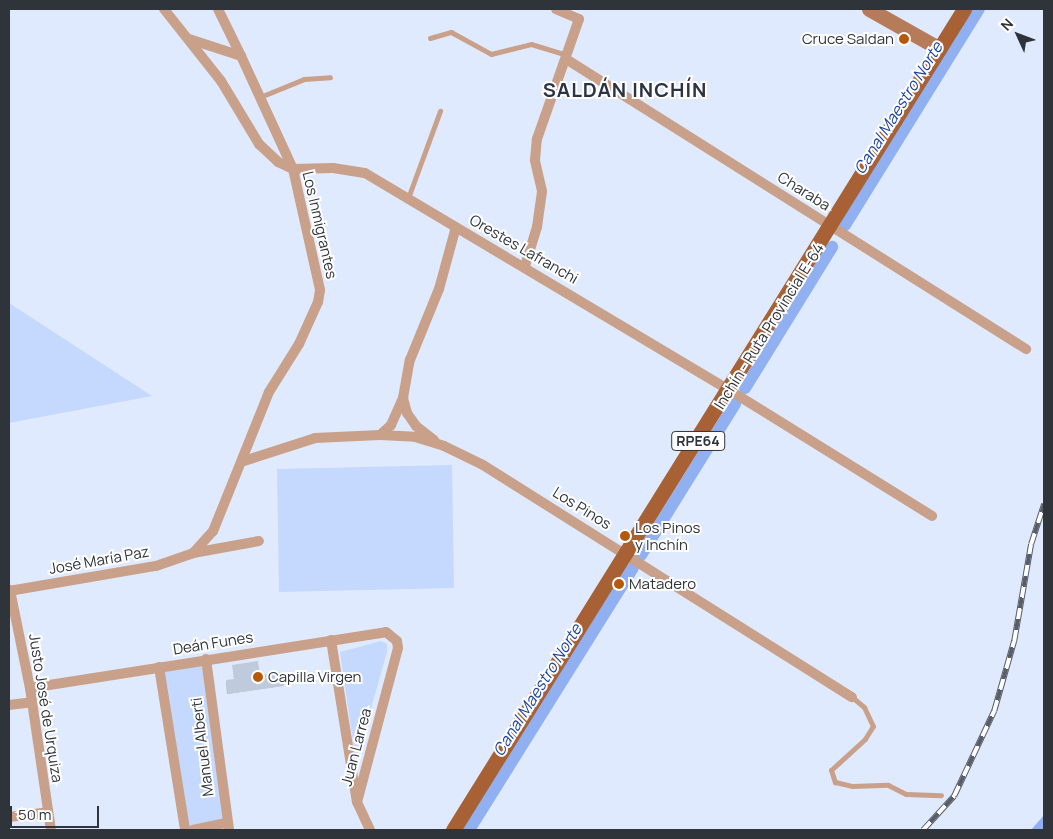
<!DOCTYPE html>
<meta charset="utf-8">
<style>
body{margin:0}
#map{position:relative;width:1053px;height:839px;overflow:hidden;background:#e0eafe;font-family:Manrope,sans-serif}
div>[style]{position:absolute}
.green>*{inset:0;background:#c5d8fd}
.water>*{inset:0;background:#90b0f2}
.shadow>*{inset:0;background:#0003}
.canal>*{height:12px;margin:-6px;padding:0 6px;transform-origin:6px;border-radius:6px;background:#90b0f2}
.building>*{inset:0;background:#c0cadd}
.lane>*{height:5px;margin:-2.5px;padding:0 2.5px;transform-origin:2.5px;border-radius:2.5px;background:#c9a18a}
.street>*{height:10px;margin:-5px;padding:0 5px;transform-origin:5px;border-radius:5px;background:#c9a18a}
.secondary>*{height:15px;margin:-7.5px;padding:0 7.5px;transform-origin:7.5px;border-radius:7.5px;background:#b67c5a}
.primary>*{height:15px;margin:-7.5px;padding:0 7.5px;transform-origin:7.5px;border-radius:7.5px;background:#a76135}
.rail>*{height:5.5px;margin-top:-2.75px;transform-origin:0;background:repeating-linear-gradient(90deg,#fff 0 11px,#585d67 0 22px);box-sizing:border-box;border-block:1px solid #585d67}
.dots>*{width:14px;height:14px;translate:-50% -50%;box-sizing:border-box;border:2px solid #fff;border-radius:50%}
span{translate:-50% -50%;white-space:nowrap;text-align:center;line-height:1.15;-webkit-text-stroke:4px #fff;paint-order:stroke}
.shield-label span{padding:1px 4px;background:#fff;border:1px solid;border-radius:4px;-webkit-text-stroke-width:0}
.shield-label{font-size:14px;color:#2f333a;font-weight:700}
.poi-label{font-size:15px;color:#2f333a}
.right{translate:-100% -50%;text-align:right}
.left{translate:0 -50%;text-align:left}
.street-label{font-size:15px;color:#2f333a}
.water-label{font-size:16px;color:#1d439f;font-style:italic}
.district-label{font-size:20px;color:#2c3443;font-weight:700;letter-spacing:1px}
.frame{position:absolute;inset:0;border:10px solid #2f333a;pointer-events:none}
.north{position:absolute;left:993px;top:10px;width:50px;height:50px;-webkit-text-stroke:4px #fff;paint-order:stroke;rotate:313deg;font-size:14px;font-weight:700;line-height:20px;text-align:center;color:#2f333a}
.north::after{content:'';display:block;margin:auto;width:18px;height:22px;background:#2f333a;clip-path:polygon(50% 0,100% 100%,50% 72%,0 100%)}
.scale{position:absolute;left:10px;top:806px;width:89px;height:22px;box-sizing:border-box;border:2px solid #2f333a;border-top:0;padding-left:6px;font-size:15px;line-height:18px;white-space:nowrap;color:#2f333a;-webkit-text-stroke:4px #fff;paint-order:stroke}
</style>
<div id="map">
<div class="green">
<i style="clip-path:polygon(9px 303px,152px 396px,9px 423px)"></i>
<i style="clip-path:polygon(452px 465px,454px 588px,279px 592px,277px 469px)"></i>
<i style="clip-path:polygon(381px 641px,387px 644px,387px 652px,356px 762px,340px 652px)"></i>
<i style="clip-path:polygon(206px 659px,226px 823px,185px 830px,159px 667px)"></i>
</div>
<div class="water">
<i style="clip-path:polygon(1044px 815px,1044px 830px,1031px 830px)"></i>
</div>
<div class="shadow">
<i style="clip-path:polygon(233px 666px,282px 686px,227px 694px,226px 682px,234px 680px)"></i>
</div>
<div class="canal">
<i style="left:845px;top:225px;width:254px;rotate:-58.2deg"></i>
<i style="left:745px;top:388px;width:166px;rotate:-58.3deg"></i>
<i style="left:641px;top:555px;width:178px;rotate:-58.1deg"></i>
<i style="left:469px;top:830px;width:309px;rotate:-58deg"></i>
</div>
<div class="building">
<i style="clip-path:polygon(258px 661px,260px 675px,282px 672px,284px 686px,228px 694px,226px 680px,234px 679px,232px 665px)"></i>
</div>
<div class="lane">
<i style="left:430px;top:38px;width:22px;rotate:-16deg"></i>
<i style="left:451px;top:32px;width:46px;rotate:28.8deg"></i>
<i style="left:491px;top:54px;width:41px;rotate:-14deg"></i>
<i style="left:531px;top:44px;width:38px;rotate:17deg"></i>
<i style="left:260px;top:97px;width:48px;rotate:-22.2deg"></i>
<i style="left:304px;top:79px;width:26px;rotate:-4deg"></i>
<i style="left:408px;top:198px;width:93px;rotate:-69.8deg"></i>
<i style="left:852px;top:697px;width:16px;rotate:40deg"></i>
<i style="left:864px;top:707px;width:21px;rotate:65deg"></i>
<i style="left:873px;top:726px;width:15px;rotate:122deg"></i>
<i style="left:865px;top:739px;width:46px;rotate:137.6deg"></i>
<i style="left:831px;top:770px;width:13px;rotate:72deg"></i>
<i style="left:835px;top:782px;width:17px;rotate:13deg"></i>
<i style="left:852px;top:786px;width:36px;rotate:-2deg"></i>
<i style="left:888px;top:785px;width:20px;rotate:27deg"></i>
<i style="left:906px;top:794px;width:35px;rotate:2deg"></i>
</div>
<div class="street">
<i style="left:164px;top:9px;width:92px;rotate:51.6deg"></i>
<i style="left:221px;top:81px;width:74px;rotate:58.9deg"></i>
<i style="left:259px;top:144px;width:26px;rotate:43deg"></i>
<i style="left:278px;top:162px;width:17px;rotate:25deg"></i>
<i style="left:218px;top:9px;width:52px;rotate:63.9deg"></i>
<i style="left:189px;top:39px;width:55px;rotate:18.1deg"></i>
<i style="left:241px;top:56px;width:124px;rotate:65.3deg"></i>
<i style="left:293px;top:169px;width:124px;rotate:77.4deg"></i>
<i style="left:320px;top:290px;width:12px;rotate:99deg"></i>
<i style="left:318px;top:302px;width:46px;rotate:114.3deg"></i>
<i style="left:299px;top:344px;width:57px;rotate:122deg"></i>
<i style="left:269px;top:392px;width:150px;rotate:111.9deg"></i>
<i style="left:213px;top:531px;width:30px;rotate:132deg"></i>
<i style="left:566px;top:59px;width:544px;rotate:32.23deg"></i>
<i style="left:293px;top:169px;width:40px;rotate:-1.4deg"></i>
<i style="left:333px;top:168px;width:32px;rotate:9deg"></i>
<i style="left:365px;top:173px;width:424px;rotate:30.8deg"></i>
<i style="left:729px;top:390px;width:239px;rotate:31.8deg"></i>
<i style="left:525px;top:266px;width:41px;rotate:-72.9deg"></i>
<i style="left:537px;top:227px;width:36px;rotate:-82deg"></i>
<i style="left:542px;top:191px;width:32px;rotate:-103deg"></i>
<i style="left:535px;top:160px;width:21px;rotate:-85deg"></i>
<i style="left:537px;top:139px;width:127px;rotate:-70.7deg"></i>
<i style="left:579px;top:19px;width:25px;rotate:-157deg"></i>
<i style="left:403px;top:398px;width:16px;rotate:75deg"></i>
<i style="left:407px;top:413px;width:16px;rotate:55deg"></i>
<i style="left:416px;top:426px;width:23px;rotate:38deg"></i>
<i style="left:380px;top:435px;width:35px;rotate:3deg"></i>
<i style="left:415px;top:437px;width:30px;rotate:17deg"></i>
<i style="left:444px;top:446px;width:43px;rotate:26deg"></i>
<i style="left:483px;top:465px;width:436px;rotate:32.2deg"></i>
<i style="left:244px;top:461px;width:75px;rotate:-17.9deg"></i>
<i style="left:315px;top:438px;width:65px;rotate:-2.6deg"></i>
<i style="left:380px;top:435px;width:15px;rotate:-42deg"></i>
<i style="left:391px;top:425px;width:30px;rotate:-66deg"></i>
<i style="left:403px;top:398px;width:39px;rotate:-80deg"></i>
<i style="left:410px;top:360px;width:77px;rotate:-67.8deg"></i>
<i style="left:439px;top:289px;width:64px;rotate:-74.7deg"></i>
<i style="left:10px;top:590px;width:100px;rotate:78.5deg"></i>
<i style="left:30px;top:688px;width:144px;rotate:81.6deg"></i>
<i style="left:9px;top:591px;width:149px;rotate:-9.7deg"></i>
<i style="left:156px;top:566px;width:39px;rotate:-19deg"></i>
<i style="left:193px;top:553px;width:67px;rotate:-10.3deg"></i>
<i style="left:331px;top:640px;width:164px;rotate:80.9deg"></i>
<i style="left:357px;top:802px;width:31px;rotate:65deg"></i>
<i style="left:206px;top:659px;width:173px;rotate:82.3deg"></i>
<i style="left:159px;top:667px;width:165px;rotate:80.9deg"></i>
<i style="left:30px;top:688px;width:360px;rotate:-8.9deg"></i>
<i style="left:386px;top:632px;width:14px;rotate:39deg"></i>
<i style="left:397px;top:641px;width:7px;rotate:82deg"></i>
<i style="left:398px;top:648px;width:159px;rotate:104.9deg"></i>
<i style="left:9px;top:705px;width:23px;rotate:-7deg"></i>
<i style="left:9px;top:817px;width:39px;rotate:-7deg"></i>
<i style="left:193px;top:830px;width:34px;rotate:-12deg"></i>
</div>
<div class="secondary">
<i style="left:869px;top:9px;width:81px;rotate:29.4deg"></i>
</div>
<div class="primary">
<i style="left:453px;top:830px;width:967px;rotate:-58.1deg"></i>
</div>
<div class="rail">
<i style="left:923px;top:830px;width:46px;rotate:-47.6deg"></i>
<i style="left:954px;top:796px;width:94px;rotate:-64.8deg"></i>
<i style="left:994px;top:711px;width:73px;rotate:-74.1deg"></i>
<i style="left:1014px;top:641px;width:98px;rotate:-80.1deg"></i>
<i style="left:1031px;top:544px;width:42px;rotate:-72deg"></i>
</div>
<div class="dots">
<i style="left:904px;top:39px;background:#b7590a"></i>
<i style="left:625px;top:536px;background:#b7590a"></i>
<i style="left:619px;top:584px;background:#b7590a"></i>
<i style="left:258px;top:677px;background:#b7590a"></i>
</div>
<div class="shield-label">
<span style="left:698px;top:441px">RPE64</span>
</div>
<div class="poi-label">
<span class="right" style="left:894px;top:39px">Cruce Saldan</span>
<span class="left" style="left:635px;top:536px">Los Pinos<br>y Inchín</span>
<span class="left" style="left:629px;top:584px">Matadero</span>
<span class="left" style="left:268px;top:677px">Capilla Virgen</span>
</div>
<div class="street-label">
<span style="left:804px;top:191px;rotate:32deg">Charaba</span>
<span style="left:320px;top:225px;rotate:77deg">Los Inmigrantes</span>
<span style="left:524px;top:249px;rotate:30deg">Orestes Lafranchi</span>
<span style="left:769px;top:326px;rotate:-58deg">Inchín - Ruta Provincial E-64</span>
<span style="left:582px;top:508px;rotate:32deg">Los Pinos</span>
<span style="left:99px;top:560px;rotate:-10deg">José María Paz</span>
<span style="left:213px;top:643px;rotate:-9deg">Deán Funes</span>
<span style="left:46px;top:708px;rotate:81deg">Justo José de Urquiza</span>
<span style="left:202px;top:747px;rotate:-97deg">Manuel Alberti</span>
<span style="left:356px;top:747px;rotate:-75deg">Juan Larrea</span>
</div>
<div class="water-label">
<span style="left:898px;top:108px;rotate:-58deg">Canal Maestro Norte</span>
<span style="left:537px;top:690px;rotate:-58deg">Canal Maestro Norte</span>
</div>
<div class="district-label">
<span style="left:625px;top:89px">SALDÁN INCHÍN</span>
</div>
<div class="frame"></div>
<div class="north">N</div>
<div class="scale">50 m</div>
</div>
